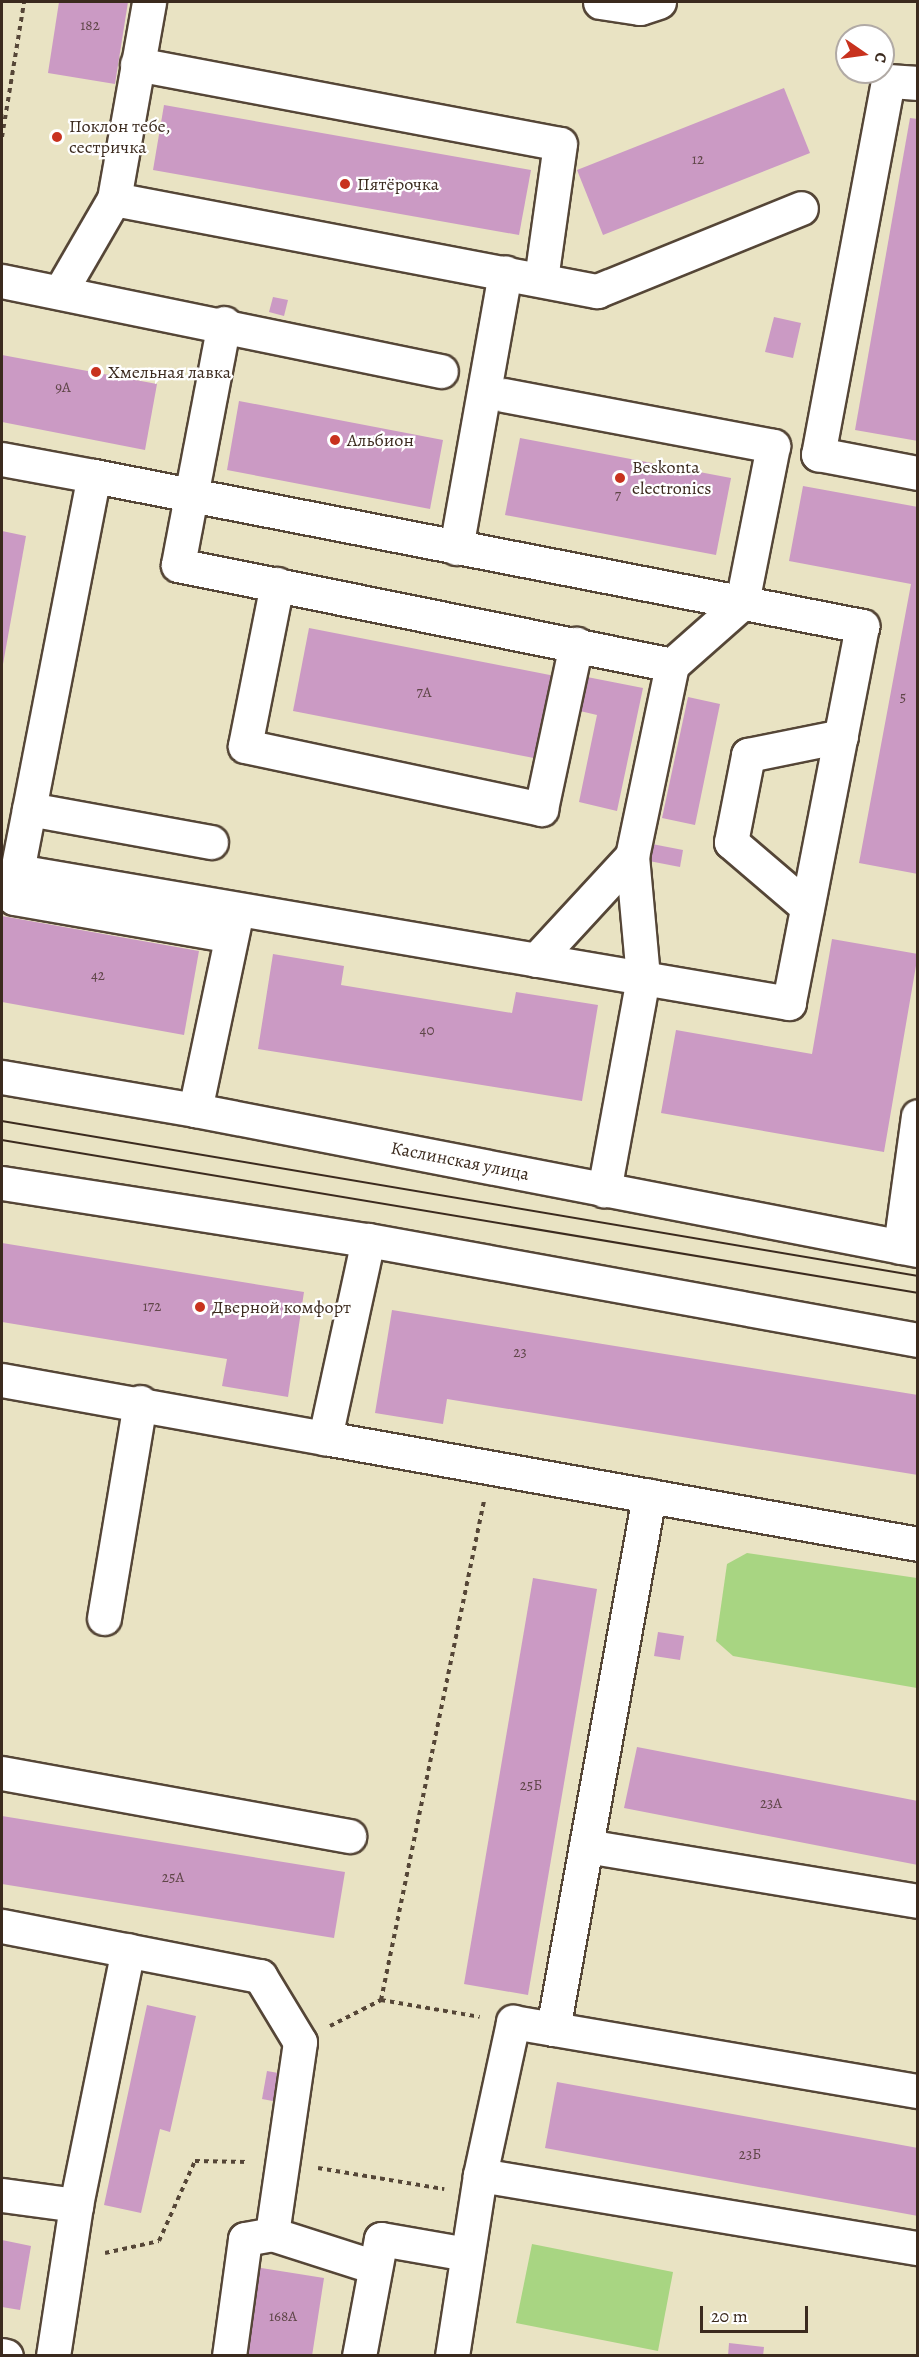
<!DOCTYPE html>
<meta charset="utf-8">
<style>
body{margin:0}
#map{position:relative;width:919px;height:2357px;overflow:hidden;background:#e9e3c3;font-family:Alegreya,serif}
div>[style]{position:absolute}
.green>*{inset:0;background:#a8d582}
.building>*{inset:0;background:#cb9ac4}
.path>*{height:4px;margin-top:-2px;transform-origin:0;background:repeating-linear-gradient(90deg,#554637 0 4.5px,transparent 0 9px)}
.roads{filter:drop-shadow(2px 0 #554637) drop-shadow(-2px 0 #554637) drop-shadow(0 2px #554637) drop-shadow(0 -2px #554637)}
.minor>*{height:33px;margin:-16.5px;padding:0 16.5px;transform-origin:16.5px;border-radius:16.5px;background:#fff}
.major>*{height:33px;margin:-16.5px;padding:0 16.5px;transform-origin:16.5px;border-radius:16.5px;background:#fff}
.tram>*{height:1.5px;margin:-0.75px;padding:0 0.75px;transform-origin:0.75px;border-radius:0.75px;background:#3b2a1e}
.dots>*{width:16px;height:16px;translate:-50% -50%;box-sizing:border-box;border:3px solid #fff;border-radius:50%}
span{translate:-50% -50%;white-space:nowrap;text-align:center;line-height:1.15;-webkit-text-stroke:4.5px #fff;paint-order:stroke}
.number-label{font-size:15px;color:#5f4648}
.number-label span{-webkit-text-stroke-width:0}
.poi-label{font-size:18px;color:#3b2a1e}
.left{translate:0 -50%;text-align:left}
.street-label{font-size:18px;color:#3b2a1e}
.frame{position:absolute;inset:0;border:3px solid #3b2a1e;pointer-events:none}
.north{position:absolute;left:835px;top:24px;width:60px;height:60px;box-sizing:border-box;background:#fff;border:2px solid #b1aaa5;border-radius:50%;rotate:103deg;font-size:16px;font-weight:700;line-height:24px;text-align:center;color:#3b2a1e}
.north::after{content:'';display:block;margin:auto;width:21px;height:27px;background:#c8321e;clip-path:polygon(50% 0,100% 100%,50% 72%,0 100%)}
.scale{position:absolute;left:700px;top:2306px;width:108px;height:27px;box-sizing:border-box;border:3px solid #3b2a1e;border-top:0;padding-left:8px;font-size:18px;line-height:21px;white-space:nowrap;color:#3b2a1e;-webkit-text-stroke:4px #fff;paint-order:stroke}
</style>
<div id="map">
<div class="green">
<i style="clip-path:polygon(747px 1553px,917px 1578px,917px 1688px,733px 1656px,716px 1641px,727px 1564px)"></i>
<i style="clip-path:polygon(532px 2244px,673px 2272px,658px 2351px,516px 2323px)"></i>
</div>
<div class="building">
<i style="clip-path:polygon(59px 2px,128px 2px,115px 84px,48px 73px)"></i>
<i style="clip-path:polygon(784px 88px,810px 153px,603px 235px,577px 170px)"></i>
<i style="clip-path:polygon(164px 105px,531px 170px,519px 235px,153px 170px)"></i>
<i style="clip-path:polygon(910px 118px,918px 119px,918px 441px,855px 430px)"></i>
<i style="clip-path:polygon(273px 297px,288px 300px,284px 316px,269px 312px)"></i>
<i style="clip-path:polygon(774px 317px,801px 323px,793px 358px,765px 352px)"></i>
<i style="clip-path:polygon(2px 355px,157px 384px,145px 450px,2px 422px)"></i>
<i style="clip-path:polygon(239px 401px,443px 440px,430px 509px,227px 470px)"></i>
<i style="clip-path:polygon(520px 438px,731px 478px,716px 555px,505px 515px)"></i>
<i style="clip-path:polygon(803px 486px,918px 507px,918px 874px,859px 863px,911px 584px,789px 561px)"></i>
<i style="clip-path:polygon(2px 531px,26px 536px,3px 664px,2px 664px)"></i>
<i style="clip-path:polygon(309px 628px,555px 676px,539px 759px,293px 711px)"></i>
<i style="clip-path:polygon(587px 677px,643px 688px,617px 811px,579px 802px,597px 715px,580px 711px)"></i>
<i style="clip-path:polygon(688px 697px,720px 704px,695px 825px,662px 818px)"></i>
<i style="clip-path:polygon(652px 844px,683px 850px,680px 867px,649px 861px)"></i>
<i style="clip-path:polygon(2px 916px,199px 951px,184px 1035px,2px 1002px)"></i>
<i style="clip-path:polygon(832px 939px,918px 954px,884px 1152px,661px 1113px,676px 1030px,812px 1054px)"></i>
<i style="clip-path:polygon(273px 954px,344px 966px,341px 985px,512px 1013px,516px 992px,598px 1005px,582px 1101px,258px 1049px)"></i>
<i style="clip-path:polygon(2px 1243px,304px 1292px,288px 1397px,222px 1386px,227px 1359px,2px 1322px)"></i>
<i style="clip-path:polygon(392px 1310px,918px 1395px,918px 1475px,447px 1399px,443px 1424px,375px 1413px)"></i>
<i style="clip-path:polygon(533px 1578px,597px 1589px,528px 1995px,464px 1984px)"></i>
<i style="clip-path:polygon(658px 1632px,684px 1636px,680px 1660px,654px 1656px)"></i>
<i style="clip-path:polygon(637px 1747px,918px 1801px,918px 1865px,624px 1808px)"></i>
<i style="clip-path:polygon(2px 1816px,345px 1872px,334px 1938px,2px 1884px)"></i>
<i style="clip-path:polygon(147px 2005px,196px 2016px,170px 2132px,160px 2129px,141px 2213px,104px 2205px)"></i>
<i style="clip-path:polygon(267px 2071px,284px 2074px,278px 2102px,262px 2099px)"></i>
<i style="clip-path:polygon(557px 2082px,918px 2148px,918px 2216px,545px 2148px)"></i>
<i style="clip-path:polygon(2px 2240px,31px 2246px,20px 2310px,2px 2307px)"></i>
<i style="clip-path:polygon(255px 2267px,324px 2278px,312px 2356px,241px 2356px)"></i>
<i style="clip-path:polygon(729px 2343px,764px 2347px,763px 2356px,728px 2356px)"></i>
</div>
<div class="path">
<i style="left:2px;top:137px;width:137px;rotate:-80.7deg"></i>
<i style="left:381px;top:2000px;width:510px;rotate:-78.34deg"></i>
<i style="left:330px;top:2026px;width:57px;rotate:-27deg"></i>
<i style="left:381px;top:2000px;width:100px;rotate:9.7deg"></i>
<i style="left:318px;top:2168px;width:128px;rotate:9.5deg"></i>
<i style="left:105px;top:2253px;width:55px;rotate:-12.5deg"></i>
<i style="left:159px;top:2241px;width:88px;rotate:-65.8deg"></i>
<i style="left:195px;top:2161px;width:53px;rotate:1.1deg"></i>
</div>
<div class="roads">
<div class="minor">
<i style="left:600px;top:2px;width:40px;rotate:8.5deg"></i>
<i style="left:640px;top:8px;width:20px;rotate:-18deg"></i>
<i style="left:137px;top:64px;width:430px;rotate:10.7deg"></i>
<i style="left:560px;top:144px;width:136px;rotate:98deg"></i>
<i style="left:918px;top:83px;width:30px;rotate:-176deg"></i>
<i style="left:888px;top:81px;width:380px;rotate:100.6deg"></i>
<i style="left:818px;top:454px;width:102px;rotate:10.8deg"></i>
<i style="left:114px;top:199px;width:492px;rotate:10.8deg"></i>
<i style="left:597px;top:291px;width:220px;rotate:-22.1deg"></i>
<i style="left:2px;top:281px;width:448px;rotate:11.6deg"></i>
<i style="left:60px;top:292px;width:108px;rotate:-59.9deg"></i>
<i style="left:114px;top:199px;width:200px;rotate:-79.9deg"></i>
<i style="left:224px;top:323px;width:246px;rotate:100.8deg"></i>
<i style="left:178px;top:565px;width:504px;rotate:11.44deg"></i>
<i style="left:504px;top:395px;width:274px;rotate:10.7deg"></i>
<i style="left:773px;top:446px;width:160px;rotate:101.2deg"></i>
<i style="left:742px;top:603px;width:94px;rotate:138.5deg"></i>
<i style="left:672px;top:665px;width:195px;rotate:101.8deg"></i>
<i style="left:632px;top:856px;width:122px;rotate:84.8deg"></i>
<i style="left:643px;top:978px;width:216px;rotate:100.4deg"></i>
<i style="left:2px;top:459px;width:94px;rotate:10.5deg"></i>
<i style="left:94px;top:476px;width:783px;rotate:11.05deg"></i>
<i style="left:862px;top:626px;width:384px;rotate:101deg"></i>
<i style="left:789px;top:1003px;width:783px;rotate:-170.3deg"></i>
<i style="left:17px;top:871px;width:402px;rotate:-79deg"></i>
<i style="left:456px;top:548px;width:280px;rotate:-79.9deg"></i>
<i style="left:277px;top:584px;width:165px;rotate:101.2deg"></i>
<i style="left:245px;top:746px;width:303px;rotate:12deg"></i>
<i style="left:541px;top:809px;width:169px;rotate:-78deg"></i>
<i style="left:29px;top:809px;width:185px;rotate:10.3deg"></i>
<i style="left:17px;top:871px;width:27px;rotate:96deg"></i>
<i style="left:14px;top:898px;width:220px;rotate:9.9deg"></i>
<i style="left:807px;top:907px;width:100px;rotate:-139.5deg"></i>
<i style="left:731px;top:842px;width:89px;rotate:-78.9deg"></i>
<i style="left:748px;top:755px;width:95px;rotate:-11.5deg"></i>
<i style="left:536px;top:960px;width:142px;rotate:-47.3deg"></i>
<i style="left:195px;top:1110px;width:198px;rotate:-78.1deg"></i>
<i style="left:368px;top:1240px;width:203px;rotate:102.3deg"></i>
<i style="left:325px;top:1438px;width:602px;rotate:10.13deg"></i>
<i style="left:900px;top:1247px;width:132px;rotate:-82.2deg"></i>
<i style="left:2px;top:1380px;width:328px;rotate:10.2deg"></i>
<i style="left:104px;top:1618px;width:219px;rotate:-80.5deg"></i>
<i style="left:2px;top:1773px;width:353px;rotate:10.3deg"></i>
<i style="left:586px;top:1846px;width:337px;rotate:9.4deg"></i>
<i style="left:2px;top:1926px;width:263px;rotate:11deg"></i>
<i style="left:260px;top:1976px;width:77px;rotate:58.8deg"></i>
<i style="left:300px;top:2042px;width:194px;rotate:98.3deg"></i>
<i style="left:272px;top:2234px;width:108px;rotate:17.8deg"></i>
<i style="left:553px;top:2029px;width:542px;rotate:-79.79deg"></i>
<i style="left:480px;top:2175px;width:444px;rotate:9.5deg"></i>
<i style="left:2px;top:2195px;width:75px;rotate:7.7deg"></i>
<i style="left:2px;top:2355px;width:4px;rotate:14deg"></i>
<i style="left:53px;top:2356px;width:153px;rotate:-81.3deg"></i>
<i style="left:76px;top:2205px;width:260px;rotate:-78.5deg"></i>
<i style="left:229px;top:2356px;width:118px;rotate:-82.2deg"></i>
<i style="left:245px;top:2239px;width:27px;rotate:-10deg"></i>
<i style="left:359px;top:2356px;width:119px;rotate:-79.4deg"></i>
<i style="left:381px;top:2239px;width:87px;rotate:9.9deg"></i>
<i style="left:452px;top:2356px;width:183px;rotate:-81.2deg"></i>
<i style="left:480px;top:2175px;width:157px;rotate:-77.8deg"></i>
<i style="left:513px;top:2022px;width:411px;rotate:9.7deg"></i>
</div>
<div class="major">
<i style="left:2px;top:1077px;width:196px;rotate:9.7deg"></i>
<i style="left:195px;top:1110px;width:736px;rotate:10.96deg"></i>
<i style="left:2px;top:1183px;width:370px;rotate:8.9deg"></i>
<i style="left:368px;top:1240px;width:559px;rotate:10.3deg"></i>
</div>
</div>
<div class="tram">
<i style="left:2px;top:1121px;width:929px;rotate:9.6deg"></i>
<i style="left:2px;top:1140px;width:929px;rotate:9.48deg"></i>
</div>
<div class="dots">
<i style="left:57px;top:137px;background:#c8321e"></i>
<i style="left:345px;top:184px;background:#c8321e"></i>
<i style="left:96px;top:372px;background:#c8321e"></i>
<i style="left:335px;top:440px;background:#c8321e"></i>
<i style="left:620px;top:478px;background:#c8321e"></i>
<i style="left:200px;top:1307px;background:#c8321e"></i>
</div>
<div class="number-label">
<span style="left:90px;top:26px">182</span>
<span style="left:698px;top:160px">12</span>
<span style="left:63px;top:388px">9А</span>
<span style="left:618px;top:496px">7</span>
<span style="left:424px;top:693px">7А</span>
<span style="left:903px;top:698px">5</span>
<span style="left:98px;top:976px">42</span>
<span style="left:427px;top:1031px">40</span>
<span style="left:152px;top:1307px">172</span>
<span style="left:520px;top:1353px">23</span>
<span style="left:531px;top:1786px">25Б</span>
<span style="left:771px;top:1804px">23А</span>
<span style="left:173px;top:1878px">25А</span>
<span style="left:750px;top:2155px">23Б</span>
<span style="left:283px;top:2317px">168А</span>
</div>
<div class="poi-label">
<span class="left" style="left:69px;top:137px">Поклон тебе,<br>сестричка</span>
<span class="left" style="left:357px;top:184px">Пятёрочка</span>
<span class="left" style="left:108px;top:372px">Хмельная лавка</span>
<span class="left" style="left:347px;top:440px">Альбион</span>
<span class="left" style="left:632px;top:478px">Beskonta<br>electronics</span>
<span class="left" style="left:212px;top:1307px">Дверной комфорт</span>
</div>
<div class="street-label">
<span style="left:460px;top:1161px;rotate:11deg">Каслинская улица</span>
</div>
<div class="frame"></div>
<div class="north">С</div>
<div class="scale">20 m</div>
</div>
